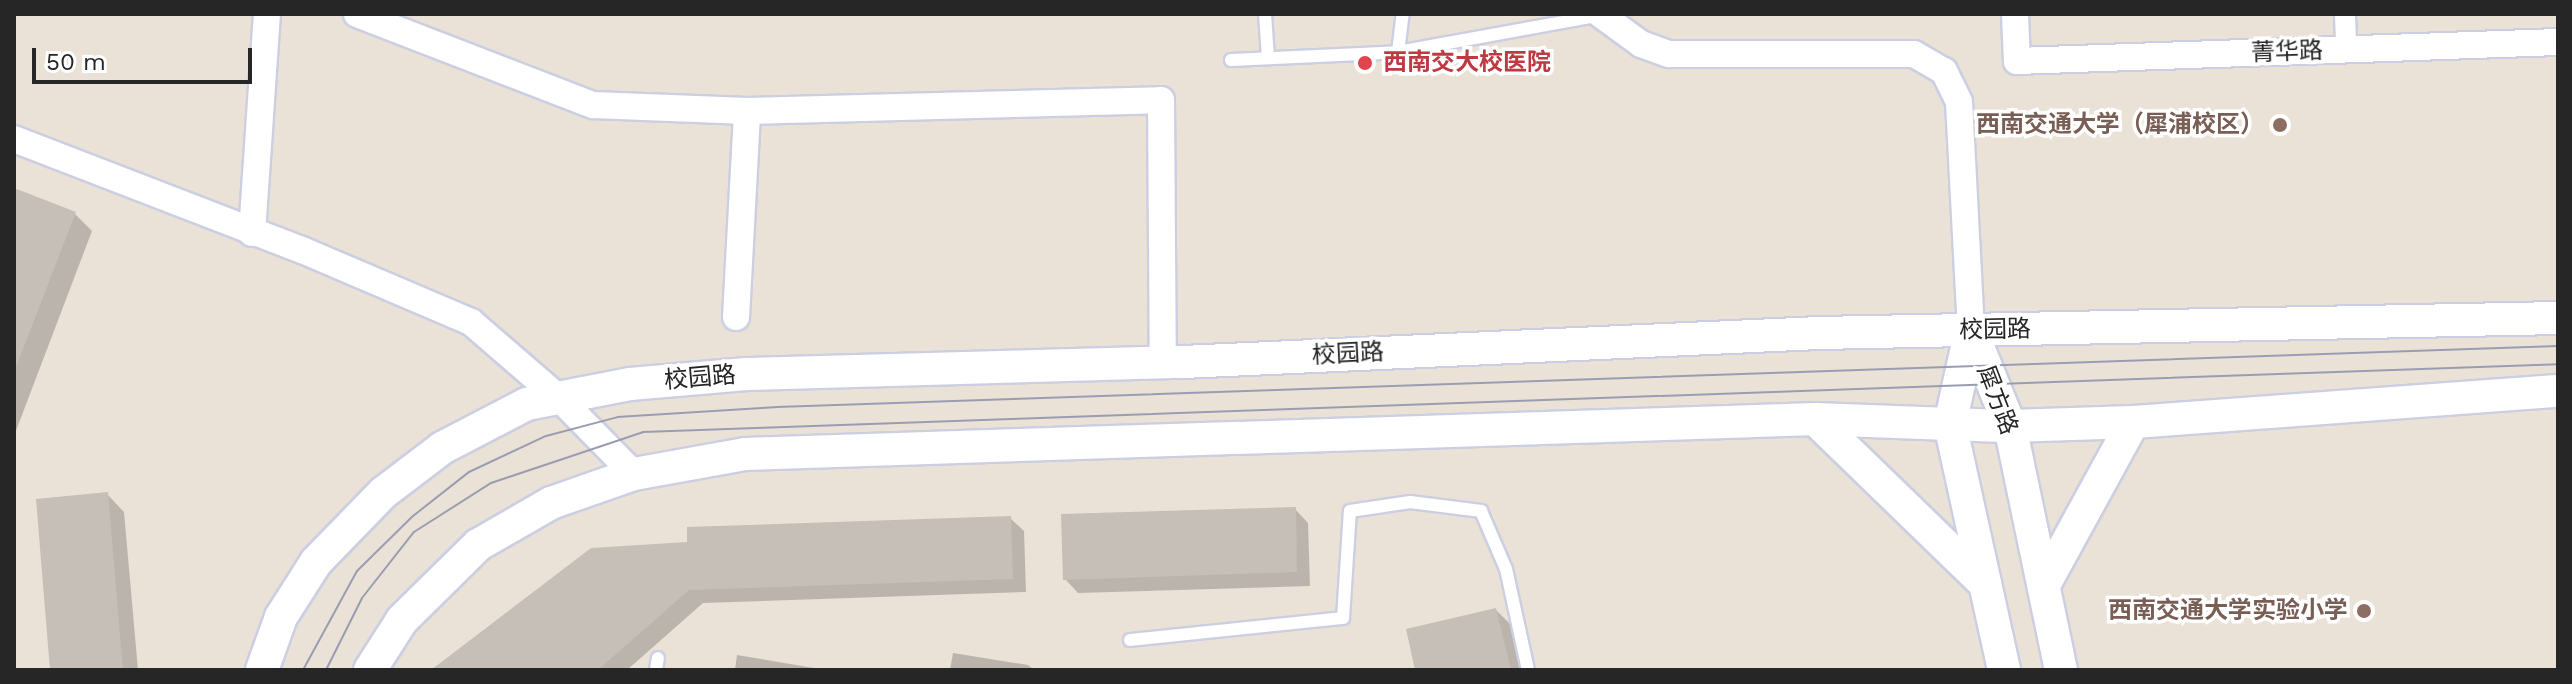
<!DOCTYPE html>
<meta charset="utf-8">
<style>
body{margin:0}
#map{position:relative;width:2572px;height:684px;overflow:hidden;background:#eae2d7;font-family:"Work Sans","Noto Sans SC",sans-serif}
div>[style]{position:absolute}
.shadow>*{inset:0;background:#0003}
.building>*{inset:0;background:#c5bfb7}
.roads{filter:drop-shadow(2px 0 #cccfe1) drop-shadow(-2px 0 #cccfe1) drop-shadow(0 2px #cccfe1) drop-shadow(0 -2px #cccfe1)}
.service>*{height:12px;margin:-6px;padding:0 6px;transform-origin:6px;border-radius:6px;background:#fff}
.pedestrian>*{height:20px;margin:-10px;padding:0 10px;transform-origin:10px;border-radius:10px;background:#fff}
.minor>*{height:26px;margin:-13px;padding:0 13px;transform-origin:13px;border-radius:13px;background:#fff}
.tertiary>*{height:32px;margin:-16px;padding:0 16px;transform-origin:16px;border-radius:16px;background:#fff}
.tram>*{height:2px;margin:-1px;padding:0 1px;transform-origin:1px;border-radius:1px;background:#9a9db2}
.dots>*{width:22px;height:22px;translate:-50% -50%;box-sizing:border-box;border:4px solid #fff;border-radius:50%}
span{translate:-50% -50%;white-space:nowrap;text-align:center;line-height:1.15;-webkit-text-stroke:7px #fff;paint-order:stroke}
.street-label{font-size:24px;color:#262626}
.health-label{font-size:24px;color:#be3a42;font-weight:700}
.left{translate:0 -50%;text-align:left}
.education-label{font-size:24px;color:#785e54;font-weight:700}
.right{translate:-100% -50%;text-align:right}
.frame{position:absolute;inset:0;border:16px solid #262626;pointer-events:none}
.scale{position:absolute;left:32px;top:48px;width:220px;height:36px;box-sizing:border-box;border:4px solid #262626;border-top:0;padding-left:10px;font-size:24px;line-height:28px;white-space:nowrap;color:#262626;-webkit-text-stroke:6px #fff;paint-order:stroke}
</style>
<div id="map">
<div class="shadow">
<i style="clip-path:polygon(14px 190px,75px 214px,92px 231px,14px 436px)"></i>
<i style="clip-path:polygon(107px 494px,124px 512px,138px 670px,52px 670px)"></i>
<i style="clip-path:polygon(1295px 509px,1308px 523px,1310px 586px,1078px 593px,1065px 579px)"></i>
<i style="clip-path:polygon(1010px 518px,1024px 531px,1026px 592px,703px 603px,627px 670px,435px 670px,592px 550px)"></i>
<i style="clip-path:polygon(1496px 610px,1510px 624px,1520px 670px,1418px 670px)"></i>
<i style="clip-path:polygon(953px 653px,1028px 665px,1034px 670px,950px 670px)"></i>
<i style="clip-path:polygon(737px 655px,814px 668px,816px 670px,735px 670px)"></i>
</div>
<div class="building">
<i style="clip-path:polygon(14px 188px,76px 212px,16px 367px,14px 366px)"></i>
<i style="clip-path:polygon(108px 492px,123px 670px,50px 670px,36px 499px)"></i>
<i style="clip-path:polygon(1296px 507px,1297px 572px,1063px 580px,1061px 514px)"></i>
<i style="clip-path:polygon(1011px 516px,1013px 579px,689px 590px,598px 670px,431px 670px,591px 548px,687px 542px,687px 527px)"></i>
<i style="clip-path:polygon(1496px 608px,1511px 670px,1415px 670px,1406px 629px)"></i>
</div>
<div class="roads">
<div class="service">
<i style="left:1265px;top:14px;width:44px;rotate:86.1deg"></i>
<i style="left:1398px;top:52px;width:38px;rotate:-83deg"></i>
<i style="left:1231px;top:60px;width:167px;rotate:-2.7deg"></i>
<i style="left:1398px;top:52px;width:206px;rotate:-10.3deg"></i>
<i style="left:1130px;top:640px;width:214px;rotate:-5.9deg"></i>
<i style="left:1343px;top:618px;width:107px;rotate:-86.3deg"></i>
<i style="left:1350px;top:511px;width:61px;rotate:-8.5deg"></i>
<i style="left:1410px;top:502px;width:72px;rotate:7.2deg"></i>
<i style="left:1481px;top:511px;width:63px;rotate:66.7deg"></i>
<i style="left:1506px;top:569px;width:103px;rotate:77.7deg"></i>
<i style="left:656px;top:670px;width:12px;rotate:-81deg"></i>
</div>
<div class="pedestrian">
<i style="left:2345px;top:14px;width:36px;rotate:88deg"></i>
</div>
<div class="minor">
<i style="left:357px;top:14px;width:253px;rotate:21.1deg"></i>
<i style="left:593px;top:105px;width:154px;rotate:2.2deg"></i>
<i style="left:747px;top:111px;width:414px;rotate:-1.5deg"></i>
<i style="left:1161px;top:100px;width:262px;rotate:89.6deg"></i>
<i style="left:1600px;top:14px;width:51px;rotate:36.2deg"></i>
<i style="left:1641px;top:44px;width:30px;rotate:20deg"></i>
<i style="left:1669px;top:54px;width:245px"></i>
<i style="left:1914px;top:54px;width:34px;rotate:30deg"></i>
<i style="left:1944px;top:71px;width:34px;rotate:64deg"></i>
<i style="left:1959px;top:102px;width:228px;rotate:87deg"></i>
<i style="left:2015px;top:14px;width:47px;rotate:87.6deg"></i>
<i style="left:2017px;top:61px;width:541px;rotate:-2.01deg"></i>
<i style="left:14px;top:139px;width:309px;rotate:21.1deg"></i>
<i style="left:302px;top:250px;width:184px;rotate:23.1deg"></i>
<i style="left:471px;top:322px;width:116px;rotate:40.8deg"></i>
<i style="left:559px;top:398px;width:107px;rotate:45.4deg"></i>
<i style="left:252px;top:233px;width:220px;rotate:-86.1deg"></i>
<i style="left:736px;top:317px;width:206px;rotate:-86.9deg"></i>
</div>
<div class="tertiary">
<i style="left:1971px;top:330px;width:104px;rotate:67.9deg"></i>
<i style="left:2010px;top:426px;width:249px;rotate:78.2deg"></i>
<i style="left:1970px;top:334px;width:92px;rotate:102.5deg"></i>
<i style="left:1950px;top:424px;width:252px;rotate:77.6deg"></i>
<i style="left:1815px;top:419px;width:237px;rotate:44.1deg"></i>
<i style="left:2045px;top:583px;width:183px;rotate:-61.3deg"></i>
<i style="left:262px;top:670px;width:56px;rotate:-70.3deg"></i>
<i style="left:281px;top:617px;width:65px;rotate:-57.5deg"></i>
<i style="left:316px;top:562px;width:96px;rotate:-45.8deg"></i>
<i style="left:383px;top:493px;width:74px;rotate:-37.3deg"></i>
<i style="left:442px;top:448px;width:96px;rotate:-27.4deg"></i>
<i style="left:527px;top:404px;width:105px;rotate:-11deg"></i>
<i style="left:630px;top:384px;width:117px;rotate:-4.9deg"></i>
<i style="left:747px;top:374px;width:436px;rotate:-1.6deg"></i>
<i style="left:1183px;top:362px;width:637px;rotate:-2.61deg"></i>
<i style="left:1819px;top:333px;width:739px;rotate:-1.16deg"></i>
<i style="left:370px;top:670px;width:59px;rotate:-57.4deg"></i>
<i style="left:402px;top:620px;width:107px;rotate:-44.6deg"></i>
<i style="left:478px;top:545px;width:84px;rotate:-29.9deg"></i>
<i style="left:551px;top:503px;width:88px;rotate:-19.3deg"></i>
<i style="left:634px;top:474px;width:113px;rotate:-10.2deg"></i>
<i style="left:745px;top:454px;width:1071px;rotate:-1.87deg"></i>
<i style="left:1815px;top:419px;width:195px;rotate:2.1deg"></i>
<i style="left:2010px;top:426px;width:123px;rotate:-1.9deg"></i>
<i style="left:2133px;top:422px;width:426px;rotate:-4.2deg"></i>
</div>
</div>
<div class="tram">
<i style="left:303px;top:670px;width:113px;rotate:-61.4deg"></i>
<i style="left:357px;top:571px;width:78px;rotate:-44.5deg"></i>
<i style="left:413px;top:516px;width:71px;rotate:-38.2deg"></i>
<i style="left:469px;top:472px;width:85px;rotate:-25.1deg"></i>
<i style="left:546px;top:436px;width:74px;rotate:-14.8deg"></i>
<i style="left:618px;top:417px;width:159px;rotate:-3.6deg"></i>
<i style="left:777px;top:407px;width:1782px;rotate:-1.96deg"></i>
<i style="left:326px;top:670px;width:80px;rotate:-63.4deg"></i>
<i style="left:362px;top:598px;width:84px;rotate:-51.8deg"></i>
<i style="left:414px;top:532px;width:91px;rotate:-32.5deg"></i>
<i style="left:491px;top:483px;width:160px;rotate:-18.5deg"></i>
<i style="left:643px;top:432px;width:1916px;rotate:-2.03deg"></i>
</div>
<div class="dots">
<i style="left:1365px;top:63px;background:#e0444e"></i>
<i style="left:2280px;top:125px;background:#8d6e63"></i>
<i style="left:2364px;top:611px;background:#8d6e63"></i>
</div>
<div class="street-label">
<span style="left:2287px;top:52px;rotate:-2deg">菁华路</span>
<span style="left:1995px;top:330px;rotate:-1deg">校园路</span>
<span style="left:1348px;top:354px;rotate:-3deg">校园路</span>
<span style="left:700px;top:378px;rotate:-5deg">校园路</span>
<span style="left:1997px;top:400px;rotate:69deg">犀方路</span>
</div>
<div class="health-label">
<span class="left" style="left:1383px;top:63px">西南交大校医院</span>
</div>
<div class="education-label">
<span class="right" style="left:2264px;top:125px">西南交通大学（犀浦校区）</span>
<span class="right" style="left:2348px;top:611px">西南交通大学实验小学</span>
</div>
<div class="frame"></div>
<div class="scale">50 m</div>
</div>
